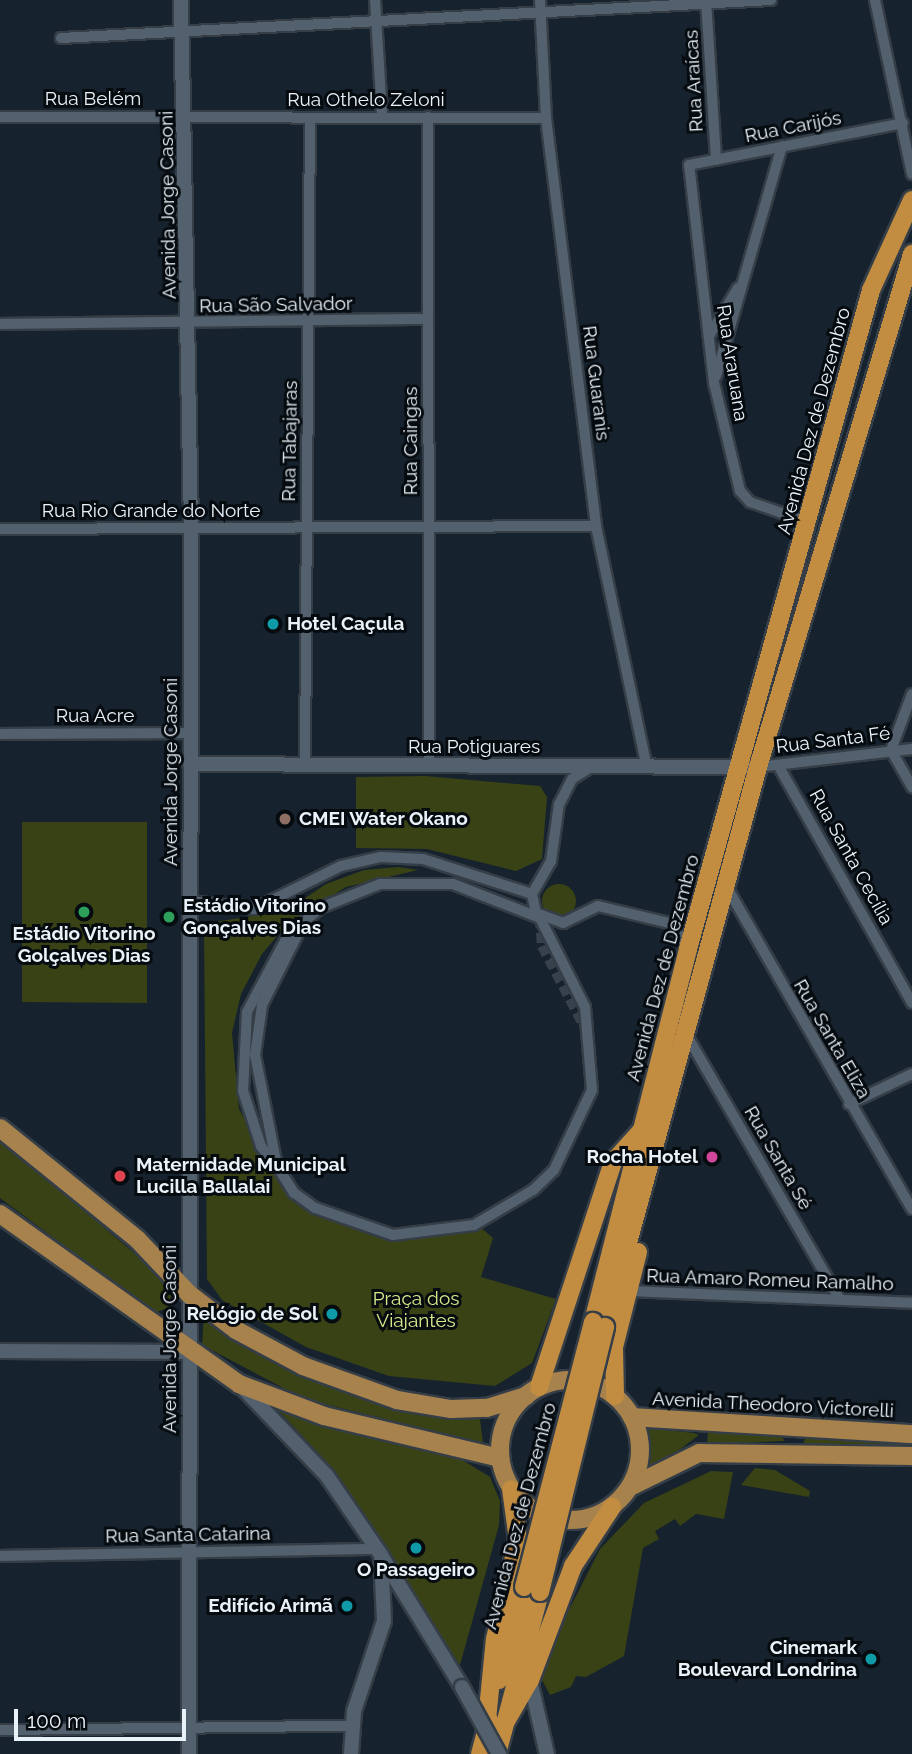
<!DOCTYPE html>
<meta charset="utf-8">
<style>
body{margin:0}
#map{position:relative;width:912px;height:1754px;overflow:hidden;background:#16222d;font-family:Raleway,sans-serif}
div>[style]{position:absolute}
.green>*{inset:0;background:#394215}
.round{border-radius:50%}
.minor-tunnel>*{height:10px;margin-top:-5px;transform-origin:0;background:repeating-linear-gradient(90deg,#36414c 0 10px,transparent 0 15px)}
.roads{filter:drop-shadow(2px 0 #353e47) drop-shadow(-2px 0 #353e47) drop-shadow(0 2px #353e47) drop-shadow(0 -2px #353e47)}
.minor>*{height:10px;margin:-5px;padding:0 5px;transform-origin:5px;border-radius:5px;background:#53606d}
.tertiary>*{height:14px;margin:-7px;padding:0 7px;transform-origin:7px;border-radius:7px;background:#53606d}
.primary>*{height:18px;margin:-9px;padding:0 9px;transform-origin:9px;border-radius:9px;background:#a7824c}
.primary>.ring{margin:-9px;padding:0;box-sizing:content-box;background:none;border:18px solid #a7824c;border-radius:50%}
.trunk>*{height:18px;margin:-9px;padding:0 9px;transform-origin:9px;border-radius:9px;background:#c38d41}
.bridges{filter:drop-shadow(2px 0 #353e47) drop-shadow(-2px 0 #353e47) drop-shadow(0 2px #353e47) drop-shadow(0 -2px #353e47)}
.tertiary-bridge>*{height:14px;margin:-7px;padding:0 7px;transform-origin:7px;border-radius:7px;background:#53606d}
.trunk-bridge>*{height:18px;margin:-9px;padding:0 9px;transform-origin:9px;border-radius:9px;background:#c38d41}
.dots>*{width:19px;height:19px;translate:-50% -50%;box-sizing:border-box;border:4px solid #060b10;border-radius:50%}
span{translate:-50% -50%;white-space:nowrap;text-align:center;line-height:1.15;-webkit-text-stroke:6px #060b10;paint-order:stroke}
.street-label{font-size:19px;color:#eaf2f9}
.poi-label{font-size:19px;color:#eaf2f9;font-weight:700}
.left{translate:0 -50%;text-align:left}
.right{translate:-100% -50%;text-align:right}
.park-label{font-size:19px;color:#d5eb8a}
.scale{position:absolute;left:14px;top:1709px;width:172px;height:32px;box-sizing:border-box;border:4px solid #eaf2f9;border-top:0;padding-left:9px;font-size:21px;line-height:24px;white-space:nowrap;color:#eaf2f9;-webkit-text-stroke:5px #060b10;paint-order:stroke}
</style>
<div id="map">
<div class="green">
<i style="clip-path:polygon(425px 776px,540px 786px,547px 797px,542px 859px,516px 871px,427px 849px,356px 848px,356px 777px)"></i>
<i style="clip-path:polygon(22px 822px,147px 822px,147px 1003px,22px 1002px)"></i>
<i style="clip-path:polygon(399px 867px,418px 870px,346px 887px,289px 922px,262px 954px,241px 994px,232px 1033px,239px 1109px,282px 1182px,322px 1216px,410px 1239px,480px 1227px,493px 1238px,481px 1277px,556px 1299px,532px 1363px,495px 1386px,389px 1376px,306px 1347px,222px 1300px,207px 1279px,204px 930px,214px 922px,286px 911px,326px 884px,364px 870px)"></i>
<i class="round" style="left:542px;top:884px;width:34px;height:34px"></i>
<i style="clip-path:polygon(0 1140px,165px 1279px,174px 1305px,155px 1313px,0 1198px)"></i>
<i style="clip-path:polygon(204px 1315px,283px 1366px,378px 1404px,480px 1419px,483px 1443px,304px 1399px,202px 1345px)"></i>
<i style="clip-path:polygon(279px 1411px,451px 1453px,490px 1477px,500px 1501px,499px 1525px,460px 1665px,319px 1454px)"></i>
<i style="clip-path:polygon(648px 1428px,694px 1433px,699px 1435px,650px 1472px)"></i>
<i style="clip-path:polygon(708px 1432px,781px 1436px,785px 1441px,707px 1444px)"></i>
<i style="clip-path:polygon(806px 1437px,912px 1442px,912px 1449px,803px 1444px)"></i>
<i style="clip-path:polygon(755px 1468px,775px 1470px,810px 1491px,809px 1497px,741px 1485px)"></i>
<i style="clip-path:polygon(711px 1471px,733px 1472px,724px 1519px,696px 1514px,680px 1526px,675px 1519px,655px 1531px,659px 1539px,643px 1548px,624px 1656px,586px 1677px,576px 1676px,571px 1687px,550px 1695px,542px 1680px,552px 1643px,600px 1549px,644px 1503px)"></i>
</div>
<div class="minor-tunnel">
<i style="left:540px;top:918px;width:28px;rotate:86deg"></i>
<i style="left:542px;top:946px;width:102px;rotate:62.4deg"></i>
</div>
<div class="roads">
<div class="minor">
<i style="left:375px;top:0;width:116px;rotate:86.5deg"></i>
<i style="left:540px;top:0;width:118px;rotate:87.1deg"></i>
<i style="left:546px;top:118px;width:411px;rotate:83deg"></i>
<i style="left:596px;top:526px;width:246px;rotate:78.1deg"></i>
<i style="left:706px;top:0;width:160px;rotate:86.4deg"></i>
<i style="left:875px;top:0;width:178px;rotate:78deg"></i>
<i style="left:61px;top:38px;width:711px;rotate:-3.06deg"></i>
<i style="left:0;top:117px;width:546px;rotate:0.1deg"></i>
<i style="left:428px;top:117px;width:648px;rotate:89.91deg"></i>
<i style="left:0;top:324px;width:428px;rotate:-0.7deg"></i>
<i style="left:709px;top:336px;width:56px;rotate:-58.9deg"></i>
<i style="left:716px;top:376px;width:239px;rotate:-74deg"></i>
<i style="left:808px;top:522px;width:61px;rotate:-161deg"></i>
<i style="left:750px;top:502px;width:15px;rotate:-132deg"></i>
<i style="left:740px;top:491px;width:111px;rotate:-103.5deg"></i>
<i style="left:714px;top:383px;width:219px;rotate:-96.5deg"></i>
<i style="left:689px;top:165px;width:218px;rotate:-11.1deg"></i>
<i style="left:0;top:529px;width:596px;rotate:-0.29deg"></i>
<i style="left:912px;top:694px;width:60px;rotate:110.6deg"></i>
<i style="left:891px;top:750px;width:43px;rotate:60.4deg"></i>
<i style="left:0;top:734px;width:190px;rotate:-0.3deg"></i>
<i style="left:305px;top:763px;width:645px;rotate:-89.56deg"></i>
<i style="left:778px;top:765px;width:273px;rotate:60.6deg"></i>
<i style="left:591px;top:767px;width:22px;rotate:148deg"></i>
<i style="left:572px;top:779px;width:28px;rotate:117deg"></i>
<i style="left:559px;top:804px;width:58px;rotate:98deg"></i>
<i style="left:551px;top:861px;width:38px;rotate:120deg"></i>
<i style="left:532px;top:894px;width:19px;rotate:78deg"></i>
<i style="left:536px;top:913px;width:29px;rotate:20deg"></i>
<i style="left:563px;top:923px;width:39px;rotate:-26deg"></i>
<i style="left:598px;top:906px;width:77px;rotate:13.5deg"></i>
<i style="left:673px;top:924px;width:27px;rotate:59deg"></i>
<i style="left:758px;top:767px;width:155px;rotate:-6.7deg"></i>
<i style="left:725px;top:884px;width:375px;rotate:60.1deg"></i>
<i style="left:191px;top:901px;width:64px;rotate:7.2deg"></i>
<i style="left:254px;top:909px;width:97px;rotate:-26.3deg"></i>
<i style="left:341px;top:866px;width:41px;rotate:-12.7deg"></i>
<i style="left:381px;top:857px;width:42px;rotate:2.7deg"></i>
<i style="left:423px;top:859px;width:114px;rotate:17.8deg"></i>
<i style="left:686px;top:1034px;width:307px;rotate:59.9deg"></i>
<i style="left:849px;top:1104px;width:70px;rotate:-25.5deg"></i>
<i style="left:277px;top:1166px;width:26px;rotate:-129deg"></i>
<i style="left:261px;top:1146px;width:58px;rotate:-108.1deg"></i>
<i style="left:243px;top:1091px;width:79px;rotate:-87.1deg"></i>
<i style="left:247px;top:1012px;width:85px;rotate:-61.9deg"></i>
<i style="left:287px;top:937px;width:44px;rotate:-41.3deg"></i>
<i style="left:320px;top:908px;width:65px;rotate:-21.8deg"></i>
<i style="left:380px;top:884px;width:73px"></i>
<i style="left:453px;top:884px;width:93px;rotate:21.3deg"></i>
<i style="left:540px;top:918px;width:100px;rotate:63.2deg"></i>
<i style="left:585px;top:1007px;width:83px;rotate:85.2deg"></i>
<i style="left:592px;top:1090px;width:89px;rotate:115.4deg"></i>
<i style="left:554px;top:1170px;width:29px;rotate:136deg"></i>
<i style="left:533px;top:1190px;width:69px;rotate:149.3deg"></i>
<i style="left:474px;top:1225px;width:82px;rotate:173deg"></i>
<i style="left:393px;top:1235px;width:83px;rotate:-160.9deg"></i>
<i style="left:315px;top:1208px;width:26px;rotate:-144deg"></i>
<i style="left:294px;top:1193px;width:32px;rotate:-122deg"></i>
<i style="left:277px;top:1166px;width:113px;rotate:-101.2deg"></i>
<i style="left:255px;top:1055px;width:50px;rotate:-82deg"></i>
<i style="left:262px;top:1005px;width:91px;rotate:-63.2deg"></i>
<i style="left:628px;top:1291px;width:284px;rotate:2.4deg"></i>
<i style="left:0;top:1556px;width:377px;rotate:-1.1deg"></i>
<i style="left:0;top:1730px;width:352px;rotate:-0.7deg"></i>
</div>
<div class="tertiary">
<i style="left:181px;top:0;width:527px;rotate:88.91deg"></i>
<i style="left:191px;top:527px;width:1227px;rotate:90.09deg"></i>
<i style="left:190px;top:764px;width:556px;rotate:0.31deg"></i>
<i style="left:0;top:1351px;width:189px;rotate:0.3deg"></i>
<i style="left:242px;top:1387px;width:123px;rotate:46.3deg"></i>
<i style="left:327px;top:1476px;width:96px;rotate:55.6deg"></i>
<i style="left:381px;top:1555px;width:66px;rotate:87.4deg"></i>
<i style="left:384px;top:1621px;width:95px;rotate:108.4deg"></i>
<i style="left:354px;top:1711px;width:43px;rotate:94deg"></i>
<i style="left:382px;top:1557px;width:153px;rotate:58.4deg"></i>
<i style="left:530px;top:1680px;width:76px;rotate:77.1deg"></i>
</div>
<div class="primary">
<i style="left:0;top:1128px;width:176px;rotate:39deg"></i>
<i style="left:137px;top:1239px;width:76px;rotate:46.6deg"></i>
<i style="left:189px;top:1294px;width:59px;rotate:37.5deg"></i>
<i style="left:236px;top:1330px;width:76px;rotate:28.2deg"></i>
<i style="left:303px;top:1366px;width:100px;rotate:19.9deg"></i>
<i style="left:397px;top:1400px;width:55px;rotate:9.5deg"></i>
<i style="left:451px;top:1409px;width:36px;rotate:-2deg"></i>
<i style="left:487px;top:1408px;width:41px;rotate:-17.1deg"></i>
<i style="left:0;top:1214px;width:293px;rotate:35.4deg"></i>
<i style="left:239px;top:1384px;width:91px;rotate:20.6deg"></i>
<i style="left:324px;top:1416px;width:181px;rotate:13.4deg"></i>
<i class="ring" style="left:500px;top:1380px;width:122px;height:122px"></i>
<i style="left:632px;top:1417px;width:281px;rotate:3.5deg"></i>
<i style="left:630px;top:1487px;width:77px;rotate:-26.2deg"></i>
<i style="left:699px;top:1453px;width:213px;rotate:0.8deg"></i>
</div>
<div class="trunk">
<i style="left:593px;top:1322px;width:385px;rotate:-75.7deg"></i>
<i style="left:688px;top:949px;width:684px;rotate:-74.48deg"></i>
<i style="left:871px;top:290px;width:99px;rotate:-65.5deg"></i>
<i style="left:605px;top:1327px;width:581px;rotate:-74.72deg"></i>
<i style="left:758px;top:767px;width:536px;rotate:-73.29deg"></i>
<i style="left:539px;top:1387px;width:237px;rotate:-71.8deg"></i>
<i style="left:613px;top:1162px;width:43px;rotate:-47.8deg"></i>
<i style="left:615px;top:1396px;width:49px;rotate:-91.2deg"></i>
<i style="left:614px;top:1347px;width:98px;rotate:-75.8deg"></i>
<i style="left:499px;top:1680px;width:96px;rotate:-75deg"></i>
<i style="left:505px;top:1723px;width:50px;rotate:-59.8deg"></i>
<i style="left:530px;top:1680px;width:122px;rotate:-69.3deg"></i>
<i style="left:573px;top:1566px;width:71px;rotate:-56.5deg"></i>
<i style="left:486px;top:1730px;width:91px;rotate:-84.4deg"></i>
<i style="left:495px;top:1639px;width:102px;rotate:-76.9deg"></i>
<i style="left:518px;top:1540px;width:51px;rotate:-97.8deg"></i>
<i style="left:480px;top:1754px;width:35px;rotate:-75deg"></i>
<i style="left:497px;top:1754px;width:168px;rotate:-75.1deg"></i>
</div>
</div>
<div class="bridges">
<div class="tertiary-bridge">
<i style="left:462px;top:1687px;width:77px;rotate:61.1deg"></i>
</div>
<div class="trunk-bridge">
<i style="left:524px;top:1587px;width:274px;rotate:-75.4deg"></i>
<i style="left:540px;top:1592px;width:273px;rotate:-76.2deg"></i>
</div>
</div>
<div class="dots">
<i style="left:273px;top:624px;background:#0f9aa8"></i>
<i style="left:285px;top:819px;background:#8d6e63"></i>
<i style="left:84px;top:912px;background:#2e9e5b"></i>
<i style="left:169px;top:917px;background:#2e9e5b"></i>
<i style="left:712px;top:1157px;background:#d1479c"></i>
<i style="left:120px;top:1176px;background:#e0444e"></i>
<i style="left:332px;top:1314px;background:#0f9aa8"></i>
<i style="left:416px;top:1548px;background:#0f9aa8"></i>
<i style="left:347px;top:1606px;background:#0f9aa8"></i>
<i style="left:871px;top:1659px;background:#0f9aa8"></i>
</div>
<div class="street-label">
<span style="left:694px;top:81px;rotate:-93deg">Rua Araícas</span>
<span style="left:93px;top:99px">Rua Belém</span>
<span style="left:366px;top:100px">Rua Othelo Zeloni</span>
<span style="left:793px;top:127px;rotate:-11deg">Rua Carijós</span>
<span style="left:168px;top:205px;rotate:-91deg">Avenida Jorge Casoni</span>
<span style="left:276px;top:305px;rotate:-1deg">Rua São Salvador</span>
<span style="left:732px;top:363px;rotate:81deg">Rua Araruana</span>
<span style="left:596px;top:383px;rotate:83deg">Rua Guaranis</span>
<span style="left:814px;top:421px;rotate:-75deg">Avenida Dez de Dezembro</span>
<span style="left:290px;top:441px;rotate:-89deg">Rua Tabajaras</span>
<span style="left:411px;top:441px;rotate:-90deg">Rua Caingas</span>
<span style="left:151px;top:511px">Rua Rio Grande do Norte</span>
<span style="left:95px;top:716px">Rua Acre</span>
<span style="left:833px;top:740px;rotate:-7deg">Rua Santa Fé</span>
<span style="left:474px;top:747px">Rua Potiguares</span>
<span style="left:171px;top:772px;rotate:-90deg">Avenida Jorge Casoni</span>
<span style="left:851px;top:857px;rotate:61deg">Rua Santa Cecília</span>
<span style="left:663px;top:968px;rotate:-75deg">Avenida Dez de Dezembro</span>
<span style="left:832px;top:1039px;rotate:60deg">Rua Santa Eliza</span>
<span style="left:778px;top:1158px;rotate:60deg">Rua Santa Sé</span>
<span style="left:770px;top:1280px;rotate:2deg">Rua Amaro Romeu Ramalho</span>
<span style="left:170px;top:1339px;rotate:-90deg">Avenida Jorge Casoni</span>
<span style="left:773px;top:1405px;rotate:3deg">Avenida Theodoro Victorelli</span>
<span style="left:520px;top:1516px;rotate:-75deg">Avenida Dez de Dezembro</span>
<span style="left:188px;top:1535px;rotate:-1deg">Rua Santa Catarina</span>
</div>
<div class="poi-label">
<span class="left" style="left:287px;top:624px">Hotel Caçula</span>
<span class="left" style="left:299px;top:819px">CMEI Water Okano</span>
<span class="left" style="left:183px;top:917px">Estádio Vitorino<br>Gonçalves Dias</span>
<span style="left:84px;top:945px">Estádio Vitorino<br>Golçalves Dias</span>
<span class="right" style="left:698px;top:1157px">Rocha Hotel</span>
<span class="left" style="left:136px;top:1176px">Maternidade Municipal<br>Lucilla Ballalai</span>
<span class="right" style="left:318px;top:1314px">Relógio de Sol</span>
<span style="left:416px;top:1570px">O Passageiro</span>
<span class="right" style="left:333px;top:1606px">Edifício Arimã</span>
<span class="right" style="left:857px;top:1659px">Cinemark<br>Boulevard Londrina</span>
</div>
<div class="park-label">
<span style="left:416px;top:1310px">Praça dos<br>Viajantes</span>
</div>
<div class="scale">100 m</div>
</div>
